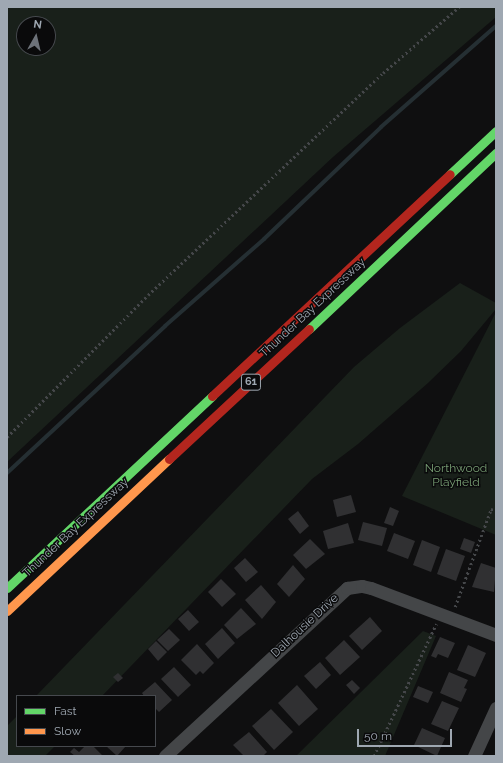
<!DOCTYPE html>
<style>
body{margin:0}
#map{position:relative;width:503px;height:763px;overflow:hidden;background:#0f0f10;font-family:Raleway,sans-serif}
div>[style]{position:absolute}
.green>*{inset:0;background:#19201a}
.stream>*{height:4px;margin:-2px;padding:0 2px;transform-origin:2px;border-radius:2px;background:#252f33}
.building>*{inset:0;background:#303032}
.path>*{height:2.5px;margin-top:-1.25px;transform-origin:0;background:repeating-linear-gradient(90deg,#45474a 0 2px,transparent 0 5px)}
.street>*{height:13px;margin:-6.5px;padding:0 6.5px;transform-origin:6.5px;border-radius:6.5px;background:#444648}
.fast>*{height:9px;margin:-4.5px;padding:0 4.5px;transform-origin:4.5px;border-radius:4.5px;background:#63d668}
.slow>*{height:9px;margin:-4.5px;padding:0 4.5px;transform-origin:4.5px;border-radius:4.5px;background:#ff974d}
.jam>*{height:9px;margin:-4.5px;padding:0 4.5px;transform-origin:4.5px;border-radius:4.5px;background:#b3261e}
span{translate:-50% -50%;white-space:nowrap;text-align:center;line-height:1.15;-webkit-text-stroke:3px #0a0a0b;paint-order:stroke}
.shield-label span{padding:1px 3px;background:#0a0a0b;border:1px solid;border-radius:3px;-webkit-text-stroke-width:0}
.shield-label{font-size:11px;color:#9fa8b2;font-weight:700}
.street-label{font-size:12px;color:#9fa8b2}
.park-label{font-size:12px;color:#789e74}
.frame{position:absolute;inset:0;border:8px solid #9fa8b2;pointer-events:none}
.legend{position:absolute;left:16px;top:695px;width:140px;height:52px;box-sizing:border-box;background:#0a0a0b;border:1px solid #46494e;margin:0;padding:5px 7px;list-style:none;font-size:12px;color:#9fa8b2}
.legend li{display:flex;align-items:center;gap:8px;height:20px}
.legend b{width:20px;border:1px solid #46494e}
.north{position:absolute;left:16px;top:16px;width:40px;height:40px;box-sizing:border-box;background:#0a0a0b;border:1px solid #46494e;border-radius:50%;rotate:8deg;font-size:11px;font-weight:700;line-height:16px;text-align:center;color:#9fa8b2}
.north::after{content:'';display:block;margin:auto;width:14px;height:18px;background:#6d7279;clip-path:polygon(50% 0,100% 100%,50% 72%,0 100%)}
.scale{position:absolute;left:357px;top:729px;width:95px;height:18px;box-sizing:border-box;border:2px solid #9fa8b2;border-top:0;padding-left:5px;font-size:12px;line-height:14px;white-space:nowrap;color:#9fa8b2;-webkit-text-stroke:3px #0a0a0b;paint-order:stroke}
</style>
<div id="map">
<div class="green">
<i style="clip-path:polygon(evenodd,7px 7px,496px 7px,496px 17px,333px 157px,7px 462px,7px 7px,24px 24px,48px 24px,48px 48px,24px 48px,24px 24px)"></i>
<i style="clip-path:polygon(460px 283px,496px 303px,496px 309px,461px 351px,428px 383px,358px 444px,312px 479px,102px 696px,36px 696px,354px 367px,400px 328px)"></i>
<i style="clip-path:polygon(496px 312px,496px 535px,402px 496px)"></i>
<i style="clip-path:polygon(423px 631px,436px 636px,385px 756px,296px 756px)"></i>
<i style="clip-path:polygon(17px 716px,17px 746px,55px 746px,45px 756px,7px 756px,7px 726px)"></i>
</div>
<div class="stream">
<i style="left:7px;top:473px;width:216px;rotate:-42.9deg"></i>
<i style="left:165px;top:326px;width:132px;rotate:-41.3deg"></i>
<i style="left:264px;top:239px;width:162px;rotate:-43.7deg"></i>
<i style="left:381px;top:127px;width:153px;rotate:-41.3deg"></i>
</div>
<div class="building">
<i style="clip-path:polygon(351px 495px,356px 512px,337px 517px,333px 500px)"></i>
<i style="clip-path:polygon(390px 507px,399px 511px,393px 526px,384px 523px)"></i>
<i style="clip-path:polygon(298px 511px,309px 526px,300px 534px,288px 519px)"></i>
<i style="clip-path:polygon(363px 522px,387px 528px,382px 546px,358px 540px)"></i>
<i style="clip-path:polygon(348px 523px,354px 543px,328px 549px,323px 531px)"></i>
<i style="clip-path:polygon(394px 533px,415px 541px,408px 559px,387px 551px)"></i>
<i style="clip-path:polygon(464px 538px,475px 542px,471px 553px,460px 549px)"></i>
<i style="clip-path:polygon(310px 539px,325px 554px,306px 569px,293px 555px)"></i>
<i style="clip-path:polygon(422px 540px,440px 547px,431px 572px,413px 565px)"></i>
<i style="clip-path:polygon(446px 549px,465px 556px,456px 581px,437px 574px)"></i>
<i style="clip-path:polygon(245px 558px,258px 572px,246px 582px,234px 568px)"></i>
<i style="clip-path:polygon(481px 563px,496px 568px,494px 592px,472px 587px)"></i>
<i style="clip-path:polygon(293px 565px,305px 579px,289px 597px,277px 584px)"></i>
<i style="clip-path:polygon(221px 579px,236px 594px,222px 607px,208px 592px)"></i>
<i style="clip-path:polygon(261px 585px,276px 602px,262px 619px,245px 600px)"></i>
<i style="clip-path:polygon(241px 608px,256px 624px,237px 639px,224px 625px)"></i>
<i style="clip-path:polygon(188px 610px,199px 622px,189px 631px,178px 619px)"></i>
<i style="clip-path:polygon(370px 617px,382px 631px,362px 650px,349px 636px)"></i>
<i style="clip-path:polygon(222px 628px,235px 643px,218px 659px,205px 644px)"></i>
<i style="clip-path:polygon(169px 629px,180px 640px,168px 651px,157px 640px)"></i>
<i style="clip-path:polygon(440px 637px,455px 643px,448px 658px,438px 654px,436px 658px,431px 656px)"></i>
<i style="clip-path:polygon(344px 640px,360px 657px,340px 675px,325px 658px)"></i>
<i style="clip-path:polygon(156px 641px,167px 652px,158px 661px,148px 649px)"></i>
<i style="clip-path:polygon(197px 644px,214px 663px,203px 674px,200px 671px,196px 675px,181px 660px)"></i>
<i style="clip-path:polygon(468px 645px,486px 653px,475px 677px,457px 670px)"></i>
<i style="clip-path:polygon(320px 662px,331px 675px,316px 689px,304px 676px)"></i>
<i style="clip-path:polygon(174px 667px,191px 685px,178px 697px,161px 679px)"></i>
<i style="clip-path:polygon(449px 672px,468px 680px,464px 688px,467px 689px,461px 702px,440px 693px)"></i>
<i style="clip-path:polygon(118px 673px,123px 678px,118px 682px,113px 677px)"></i>
<i style="clip-path:polygon(352px 680px,360px 688px,354px 694px,346px 685px)"></i>
<i style="clip-path:polygon(155px 682px,172px 700px,159px 712px,155px 708px,155px 696px,144px 696px,142px 693px)"></i>
<i style="clip-path:polygon(297px 685px,318px 709px,299px 726px,278px 703px)"></i>
<i style="clip-path:polygon(418px 686px,433px 692px,428px 703px,413px 697px)"></i>
<i style="clip-path:polygon(442px 701px,459px 708px,448px 731px,431px 724px)"></i>
<i style="clip-path:polygon(271px 709px,293px 732px,274px 750px,252px 726px)"></i>
<i style="clip-path:polygon(422px 728px,445px 738px,437px 756px,414px 745px)"></i>
<i style="clip-path:polygon(249px 732px,267px 752px,263px 756px,243px 755px,233px 745px)"></i>
<i style="clip-path:polygon(85px 746px,93px 746px,103px 756px,75px 756px,70px 752px,74px 748px,79px 752px)"></i>
<i style="clip-path:polygon(106px 746px,126px 746px,117px 756px)"></i>
</div>
<div class="path">
<i style="left:7px;top:437px;width:200px;rotate:-45.2deg"></i>
<i style="left:148px;top:295px;width:323px;rotate:-43.4deg"></i>
<i style="left:383px;top:73px;width:101px;rotate:-41deg"></i>
<i style="left:455px;top:607px;width:104px;rotate:-69.8deg"></i>
<i style="left:491px;top:509px;width:5px;rotate:22deg"></i>
<i style="left:374px;top:756px;width:146px;rotate:-64.8deg"></i>
</div>
<div class="street">
<i style="left:165px;top:756px;width:248px;rotate:-42.7deg"></i>
<i style="left:347px;top:588px;width:15px;rotate:-8deg"></i>
<i style="left:362px;top:586px;width:9px;rotate:13deg"></i>
<i style="left:371px;top:588px;width:134px;rotate:20.6deg"></i>
<i style="left:474px;top:756px;width:53px;rotate:-65.4deg"></i>
</div>
<div class="fast">
<i style="left:450px;top:174px;width:63px;rotate:-43.1deg"></i>
<i style="left:309px;top:329px;width:257px;rotate:-43.3deg"></i>
<i style="left:7px;top:588px;width:281px;rotate:-43.1deg"></i>
</div>
<div class="slow">
<i style="left:7px;top:611px;width:222px;rotate:-43.2deg"></i>
</div>
<div class="jam">
<i style="left:212px;top:396px;width:325px;rotate:-43deg"></i>
<i style="left:169px;top:459px;width:191px;rotate:-42.9deg"></i>
</div>
<div class="shield-label">
<span style="left:251px;top:382px">61</span>
</div>
<div class="street-label">
<span style="left:313px;top:308px;rotate:-43deg">Thunder Bay Expressway</span>
<span style="left:76px;top:528px;rotate:-43deg">Thunder Bay Expressway</span>
<span style="left:305px;top:626px;rotate:-43deg">Dalhousie Drive</span>
</div>
<div class="park-label">
<span style="left:456px;top:476px">Northwood<br>Playfield</span>
</div>
<div class="frame"></div>
<ul class="legend">
<li><b style="height:5px;background:#63d668"></b>Fast</li>
<li><b style="height:5px;background:#ff974d"></b>Slow</li>
</ul>
<div class="north">N</div>
<div class="scale">50 m</div>
</div>
